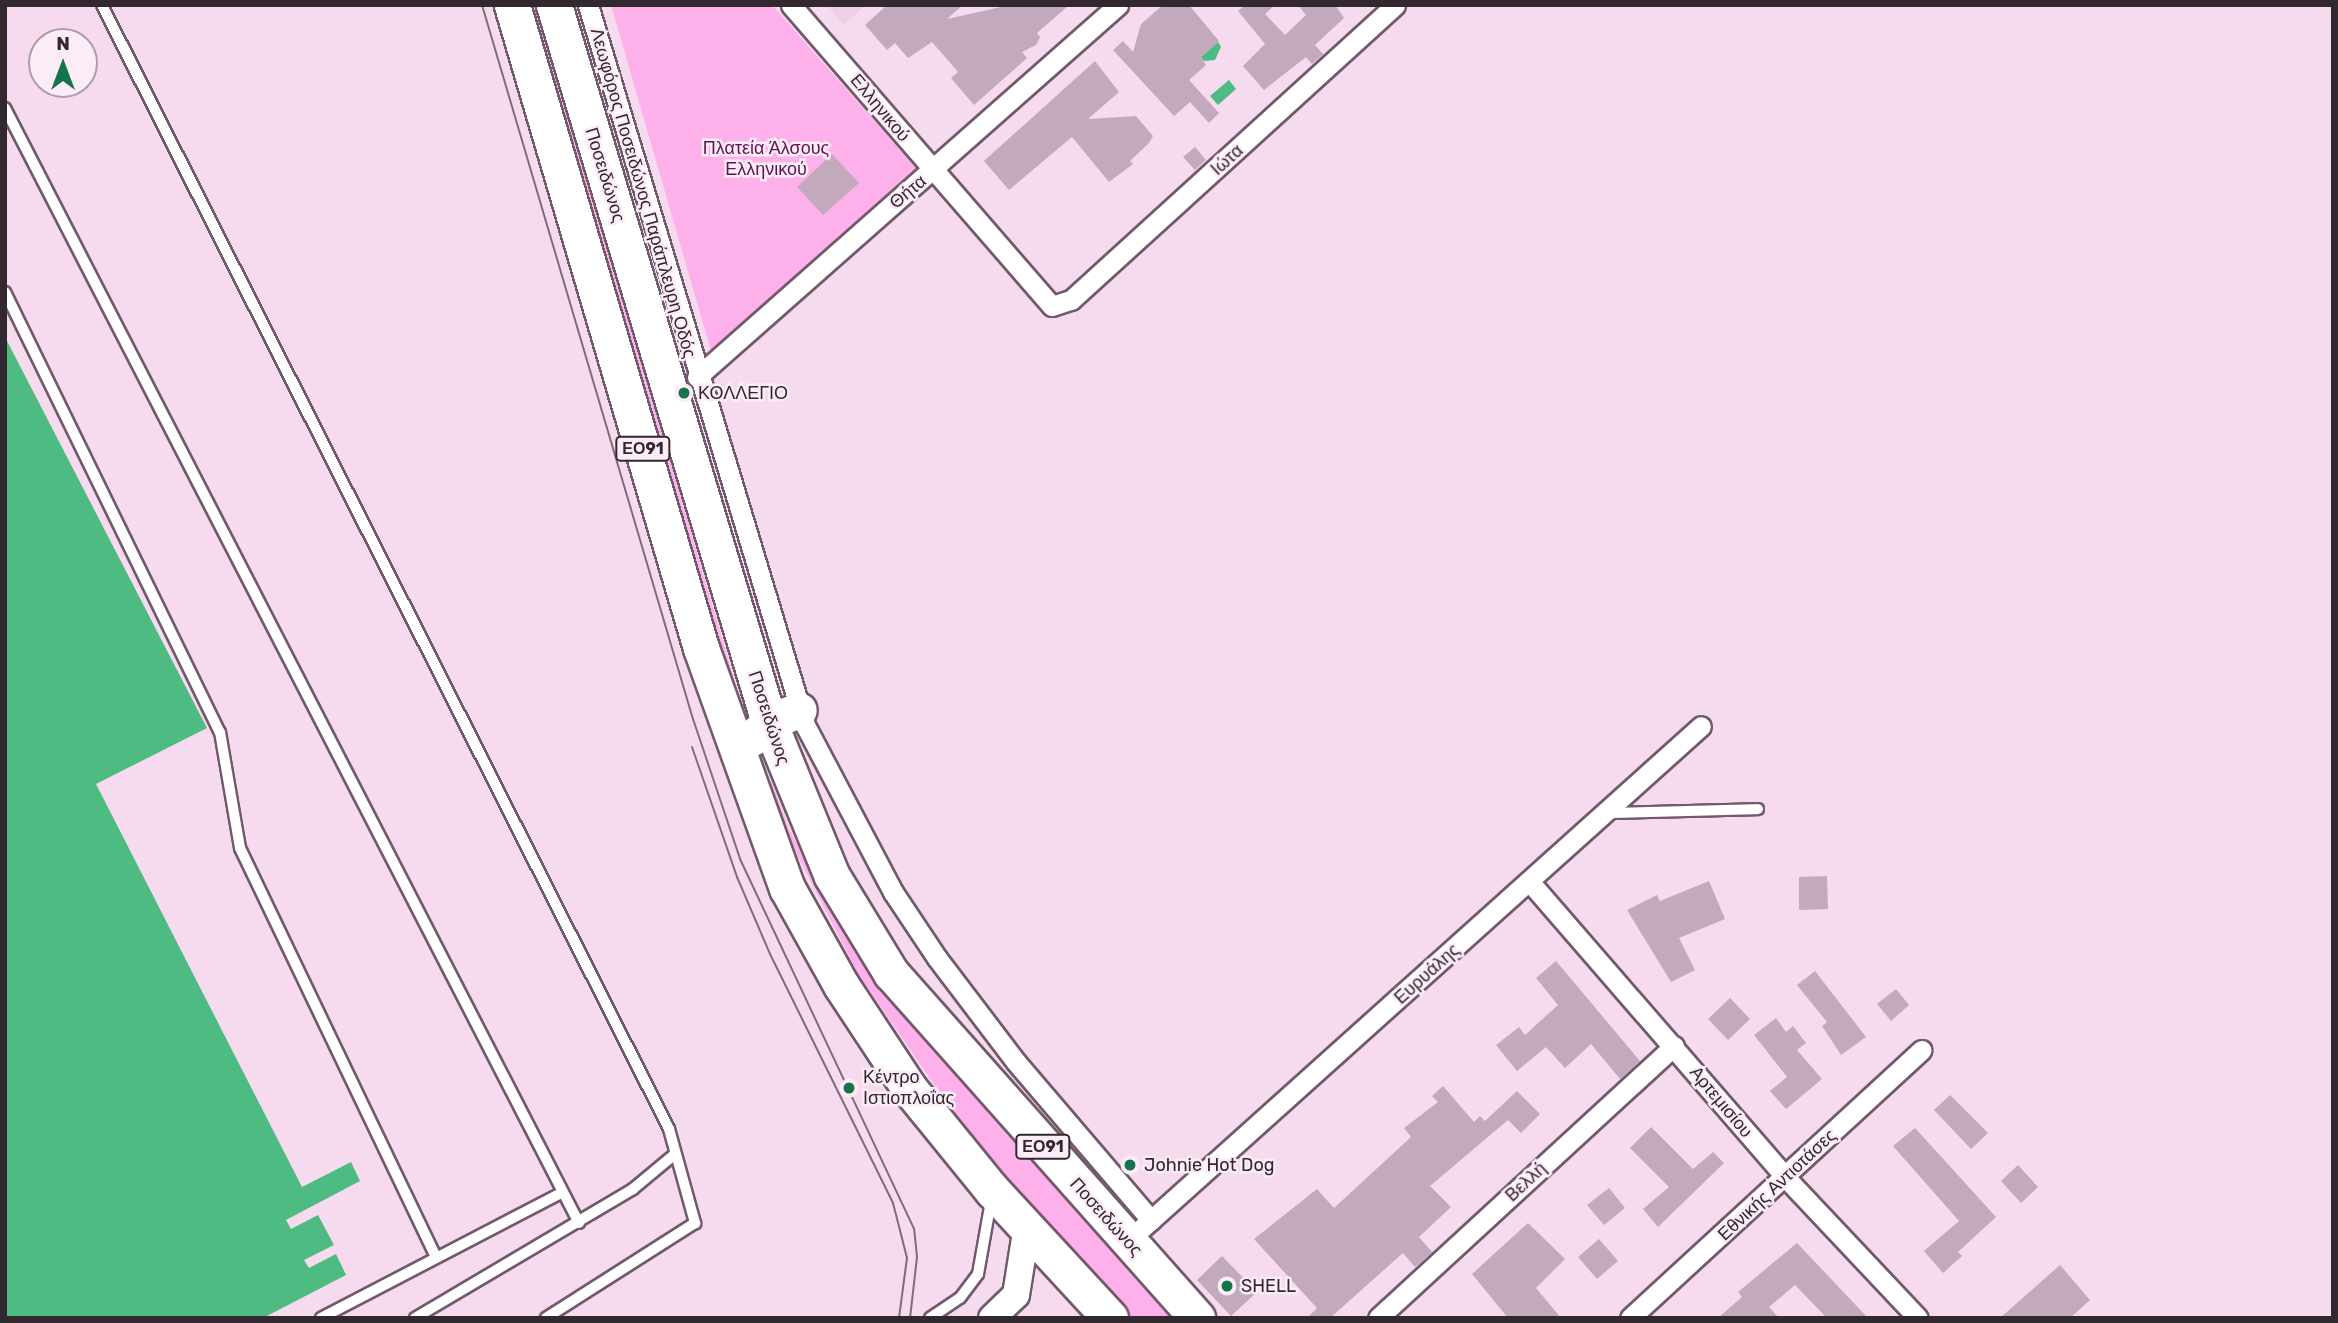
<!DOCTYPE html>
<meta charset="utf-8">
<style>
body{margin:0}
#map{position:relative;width:2338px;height:1323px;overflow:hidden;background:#f6dbee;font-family:Rubik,sans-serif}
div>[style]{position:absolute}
.built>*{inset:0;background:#f0cee6}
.green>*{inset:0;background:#feb0ea}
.water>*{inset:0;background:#4ebb83}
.building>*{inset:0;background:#c3a9bc}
.roads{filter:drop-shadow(2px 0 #715a6b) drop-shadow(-2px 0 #715a6b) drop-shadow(0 2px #715a6b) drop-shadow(0 -2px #715a6b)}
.lane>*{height:10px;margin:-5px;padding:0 5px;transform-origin:5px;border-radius:5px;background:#fff}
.street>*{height:19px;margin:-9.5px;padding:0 9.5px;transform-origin:9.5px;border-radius:9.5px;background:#fff}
.secondary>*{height:26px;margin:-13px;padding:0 13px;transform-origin:13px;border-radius:13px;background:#fff}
.highway>*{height:35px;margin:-17.5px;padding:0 17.5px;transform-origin:17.5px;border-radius:17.5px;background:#fff}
.tram>*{height:2px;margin:-1px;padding:0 1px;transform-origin:1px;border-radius:1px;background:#7e6d79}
.dots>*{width:19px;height:19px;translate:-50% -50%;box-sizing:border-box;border:4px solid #fcecf7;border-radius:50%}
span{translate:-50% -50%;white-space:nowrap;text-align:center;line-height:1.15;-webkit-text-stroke:5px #fcecf7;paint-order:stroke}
.shield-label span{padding:2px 5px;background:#fcecf7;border:2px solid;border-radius:5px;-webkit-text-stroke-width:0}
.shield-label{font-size:16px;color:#32282f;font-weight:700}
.street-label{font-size:18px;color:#32282f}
.park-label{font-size:18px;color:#5f1552}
.poi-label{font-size:18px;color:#32282f}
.left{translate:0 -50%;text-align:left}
.frame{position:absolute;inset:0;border:7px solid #32282f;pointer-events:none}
.north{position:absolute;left:28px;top:28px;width:70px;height:70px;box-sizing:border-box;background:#fcecf7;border:2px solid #ab9ea7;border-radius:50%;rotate:0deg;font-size:19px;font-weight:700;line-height:28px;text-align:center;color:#32282f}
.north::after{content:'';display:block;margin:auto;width:24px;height:32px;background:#14744a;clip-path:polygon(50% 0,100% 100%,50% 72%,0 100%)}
</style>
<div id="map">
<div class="built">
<i style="clip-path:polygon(827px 5px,866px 5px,844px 25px)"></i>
</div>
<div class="green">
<i style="clip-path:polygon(529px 5px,536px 5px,569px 114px,741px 703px,736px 705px)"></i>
<i style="clip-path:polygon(611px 5px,772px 5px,916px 168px,711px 351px)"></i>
<i style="clip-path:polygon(771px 781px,790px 831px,836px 916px,912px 1026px,1174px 1318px,1131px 1318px,962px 1125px,858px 974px,775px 811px)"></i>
</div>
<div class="water">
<i style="clip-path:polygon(1218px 42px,1221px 47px,1215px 60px,1204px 61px,1201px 57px)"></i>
<i style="clip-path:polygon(1229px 80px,1236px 89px,1218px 105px,1210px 96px)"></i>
<i style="clip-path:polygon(5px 337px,207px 728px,96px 784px,302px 1187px,351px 1162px,360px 1181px,286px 1220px,291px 1229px,318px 1215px,334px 1245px,304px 1260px,309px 1268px,336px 1254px,346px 1275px,263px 1318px,5px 1318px)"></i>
</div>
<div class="building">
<i style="clip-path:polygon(887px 5px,963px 5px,947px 19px,1010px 5px,1069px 5px,1037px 33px,1040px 37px,1036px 45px,1022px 52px,1027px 58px,974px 105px,951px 78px,958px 72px,932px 42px,908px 58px,895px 43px,887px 50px,865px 25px)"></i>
<i style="clip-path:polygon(1163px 5px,1189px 5px,1219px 41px,1201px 57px,1206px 65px,1189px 80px,1219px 113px,1209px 123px,1190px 102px,1174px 116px,1113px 50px,1123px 41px,1133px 52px,1141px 24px)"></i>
<i style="clip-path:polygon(1245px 5px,1275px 5px,1265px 14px,1285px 35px,1306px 15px,1298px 5px,1335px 5px,1344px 18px,1315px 45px,1323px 54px,1312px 64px,1306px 57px,1264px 90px,1243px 66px,1265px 44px,1238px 11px)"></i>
<i style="clip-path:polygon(1095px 61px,1119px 92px,1088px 119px,1136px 116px,1153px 136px,1149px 143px,1130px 161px,1133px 164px,1109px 182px,1072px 137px,1009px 190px,984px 161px)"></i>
<i style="clip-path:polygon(1195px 147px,1206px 160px,1195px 170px,1183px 157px)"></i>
<i style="clip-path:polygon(832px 154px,859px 183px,823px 215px,797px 187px)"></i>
<i style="clip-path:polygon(1827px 876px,1828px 909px,1799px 910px,1799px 877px)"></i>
<i style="clip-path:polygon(1709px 881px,1725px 919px,1679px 938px,1695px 970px,1671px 982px,1627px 910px,1657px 895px,1660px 901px)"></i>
<i style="clip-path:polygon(1556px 961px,1640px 1061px,1620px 1079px,1591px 1044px,1565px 1068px,1546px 1047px,1517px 1071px,1496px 1045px,1519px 1027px,1525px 1035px,1558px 1005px,1536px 978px)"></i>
<i style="clip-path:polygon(1815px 971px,1866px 1037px,1841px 1055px,1822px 1026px,1827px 1022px,1797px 985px)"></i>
<i style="clip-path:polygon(1896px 989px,1909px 1005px,1891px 1021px,1877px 1004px)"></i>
<i style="clip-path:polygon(1730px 998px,1750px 1019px,1728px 1040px,1708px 1019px)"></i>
<i style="clip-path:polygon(1776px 1018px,1786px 1032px,1793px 1026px,1806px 1043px,1797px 1050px,1822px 1079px,1786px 1109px,1770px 1091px,1787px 1077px,1754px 1035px)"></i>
<i style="clip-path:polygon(1443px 1086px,1474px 1122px,1480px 1116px,1485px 1121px,1517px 1091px,1540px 1114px,1521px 1133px,1508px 1120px,1430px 1186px,1451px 1207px,1419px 1237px,1432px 1252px,1419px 1264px,1415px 1267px,1403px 1253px,1330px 1318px,1307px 1318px,1317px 1308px,1254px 1239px,1317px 1189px,1334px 1208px,1411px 1137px,1404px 1128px,1438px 1102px,1432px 1096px)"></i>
<i style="clip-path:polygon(1950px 1095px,1988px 1133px,1971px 1149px,1934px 1110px)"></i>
<i style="clip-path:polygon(1651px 1127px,1693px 1169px,1713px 1152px,1724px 1163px,1658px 1227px,1643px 1209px,1669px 1187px,1630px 1148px)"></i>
<i style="clip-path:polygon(1915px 1128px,1996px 1217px,1958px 1252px,1962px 1256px,1943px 1273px,1924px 1251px,1959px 1221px,1893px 1146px)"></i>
<i style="clip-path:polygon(2018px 1165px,2038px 1187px,2021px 1203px,2001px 1181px)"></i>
<i style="clip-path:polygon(1609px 1188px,1625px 1208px,1604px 1225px,1587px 1205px)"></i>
<i style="clip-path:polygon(1528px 1223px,1565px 1259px,1536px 1288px,1561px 1318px,1508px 1318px,1472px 1274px)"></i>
<i style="clip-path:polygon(1599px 1239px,1618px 1261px,1597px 1279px,1578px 1257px)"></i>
<i style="clip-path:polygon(1797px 1243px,1868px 1318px,1827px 1318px,1795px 1285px,1769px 1307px,1779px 1318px,1718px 1318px,1742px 1297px,1738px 1292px)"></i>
<i style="clip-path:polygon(1222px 1256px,1257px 1292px,1231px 1316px,1197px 1280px)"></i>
<i style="clip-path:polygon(2060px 1265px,2090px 1300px,2070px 1318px,2000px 1318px)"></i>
</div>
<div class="roads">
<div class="lane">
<i style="left:102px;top:5px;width:1259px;rotate:63.23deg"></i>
<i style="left:669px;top:1129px;width:98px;rotate:74.5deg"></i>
<i style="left:695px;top:1223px;width:177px;rotate:147.5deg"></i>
<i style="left:5px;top:108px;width:1254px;rotate:62.76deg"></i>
<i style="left:5px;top:292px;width:490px;rotate:64deg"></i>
<i style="left:220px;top:732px;width:118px;rotate:80.2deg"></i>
<i style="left:240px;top:848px;width:451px;rotate:64.4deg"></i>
<i style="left:1608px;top:813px;width:150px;rotate:-1.5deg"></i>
<i style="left:321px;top:1318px;width:271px;rotate:-27.5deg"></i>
<i style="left:415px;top:1318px;width:253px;rotate:-30.6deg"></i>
<i style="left:633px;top:1189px;width:55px;rotate:-39.8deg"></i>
<i style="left:930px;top:1318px;width:36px;rotate:-34deg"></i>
<i style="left:960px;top:1298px;width:30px;rotate:-53deg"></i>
<i style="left:978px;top:1274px;width:74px;rotate:-79.9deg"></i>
</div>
<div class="street">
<i style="left:588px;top:5px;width:752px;rotate:73.23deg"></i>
<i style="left:805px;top:725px;width:189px;rotate:62.2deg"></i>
<i style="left:893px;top:892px;width:79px;rotate:56.3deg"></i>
<i style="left:937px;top:958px;width:131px;rotate:52.8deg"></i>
<i style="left:1016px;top:1062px;width:208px;rotate:49.5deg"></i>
<i style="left:791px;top:5px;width:398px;rotate:49.1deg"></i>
<i style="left:1052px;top:306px;width:20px;rotate:-18deg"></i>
<i style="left:1071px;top:300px;width:438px;rotate:-42.3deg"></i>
<i style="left:697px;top:377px;width:562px;rotate:-41.46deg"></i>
<i style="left:1529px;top:881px;width:393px;rotate:49.1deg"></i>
<i style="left:1786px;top:1178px;width:192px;rotate:46.7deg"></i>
<i style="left:1142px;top:1228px;width:751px;rotate:-41.92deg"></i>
<i style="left:1378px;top:1318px;width:402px;rotate:-42.6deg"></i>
<i style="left:1630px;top:1318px;width:396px;rotate:-42.6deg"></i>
</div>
<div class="secondary">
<i style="left:992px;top:1318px;width:33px;rotate:-44deg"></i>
<i style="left:1016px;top:1295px;width:70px;rotate:-80.9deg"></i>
</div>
<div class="highway">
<i style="left:512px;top:5px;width:670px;rotate:73.62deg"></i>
<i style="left:701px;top:648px;width:255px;rotate:70.3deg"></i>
<i style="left:787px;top:888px;width:111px;rotate:60.9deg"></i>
<i style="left:841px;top:985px;width:123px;rotate:56.6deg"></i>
<i style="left:909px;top:1088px;width:132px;rotate:50.9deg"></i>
<i style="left:992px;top:1190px;width:174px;rotate:47.3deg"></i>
<i style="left:554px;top:5px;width:749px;rotate:73.31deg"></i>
<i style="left:769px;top:722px;width:166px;rotate:67.8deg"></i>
<i style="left:832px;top:876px;width:114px;rotate:58.7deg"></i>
<i style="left:891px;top:973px;width:461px;rotate:48.4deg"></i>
<i style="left:752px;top:738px;width:23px;rotate:-43deg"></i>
<i style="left:769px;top:722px;width:32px;rotate:-22deg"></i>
</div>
</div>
<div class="tram">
<i style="left:482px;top:5px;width:745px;rotate:73.54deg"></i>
<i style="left:693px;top:719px;width:148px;rotate:71.4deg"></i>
<i style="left:740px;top:859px;width:408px;rotate:64.8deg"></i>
<i style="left:914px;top:1228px;width:29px;rotate:84deg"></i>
<i style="left:917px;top:1257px;width:61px;rotate:96.5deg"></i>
<i style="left:692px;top:747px;width:138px;rotate:70.9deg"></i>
<i style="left:737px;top:877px;width:84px;rotate:66.8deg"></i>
<i style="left:770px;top:954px;width:278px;rotate:63.7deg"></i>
<i style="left:893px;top:1203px;width:57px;rotate:75.7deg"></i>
<i style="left:907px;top:1258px;width:61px;rotate:97.6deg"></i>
</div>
<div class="dots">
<i style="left:684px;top:393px;background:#14744a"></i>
<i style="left:849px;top:1088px;background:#14744a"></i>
<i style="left:1130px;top:1165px;background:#14744a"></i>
<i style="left:1227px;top:1286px;background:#14744a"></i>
</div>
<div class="shield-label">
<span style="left:643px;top:449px">ΕΟ91</span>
<span style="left:1043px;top:1147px">ΕΟ91</span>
</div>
<div class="street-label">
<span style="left:880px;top:108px;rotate:50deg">Ελληνικού</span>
<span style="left:1227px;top:160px;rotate:-42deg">Ιώτα</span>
<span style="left:605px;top:175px;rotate:73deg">Ποσειδώνος</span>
<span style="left:908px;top:192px;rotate:-40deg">Θήτα</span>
<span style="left:643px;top:193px;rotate:74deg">Λεωφόρος Ποσειδώνος Παράπλευρη Οδός</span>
<span style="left:769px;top:718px;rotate:72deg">Ποσειδώνος</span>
<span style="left:1427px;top:974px;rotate:-42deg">Ευρυάλης</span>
<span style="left:1721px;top:1102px;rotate:50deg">Αρτεμισίου</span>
<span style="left:1526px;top:1182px;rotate:-43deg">Βελλή</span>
<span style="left:1777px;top:1185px;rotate:-43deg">Εθνικής Αντιοτάσες</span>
<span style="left:1106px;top:1217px;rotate:48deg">Ποσειδώνος</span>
</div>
<div class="park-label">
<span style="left:766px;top:159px">Πλατεία Άλσους<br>Ελληνικού</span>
</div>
<div class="poi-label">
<span class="left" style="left:698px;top:393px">ΚΟΛΛΕΓΙΟ</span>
<span class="left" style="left:863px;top:1088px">Κέντρο<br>Ιστιοπλοΐας</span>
<span class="left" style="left:1144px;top:1165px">Johnie Hot Dog</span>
<span class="left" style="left:1241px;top:1286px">SHELL</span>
</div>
<div class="frame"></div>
<div class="north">N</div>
</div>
